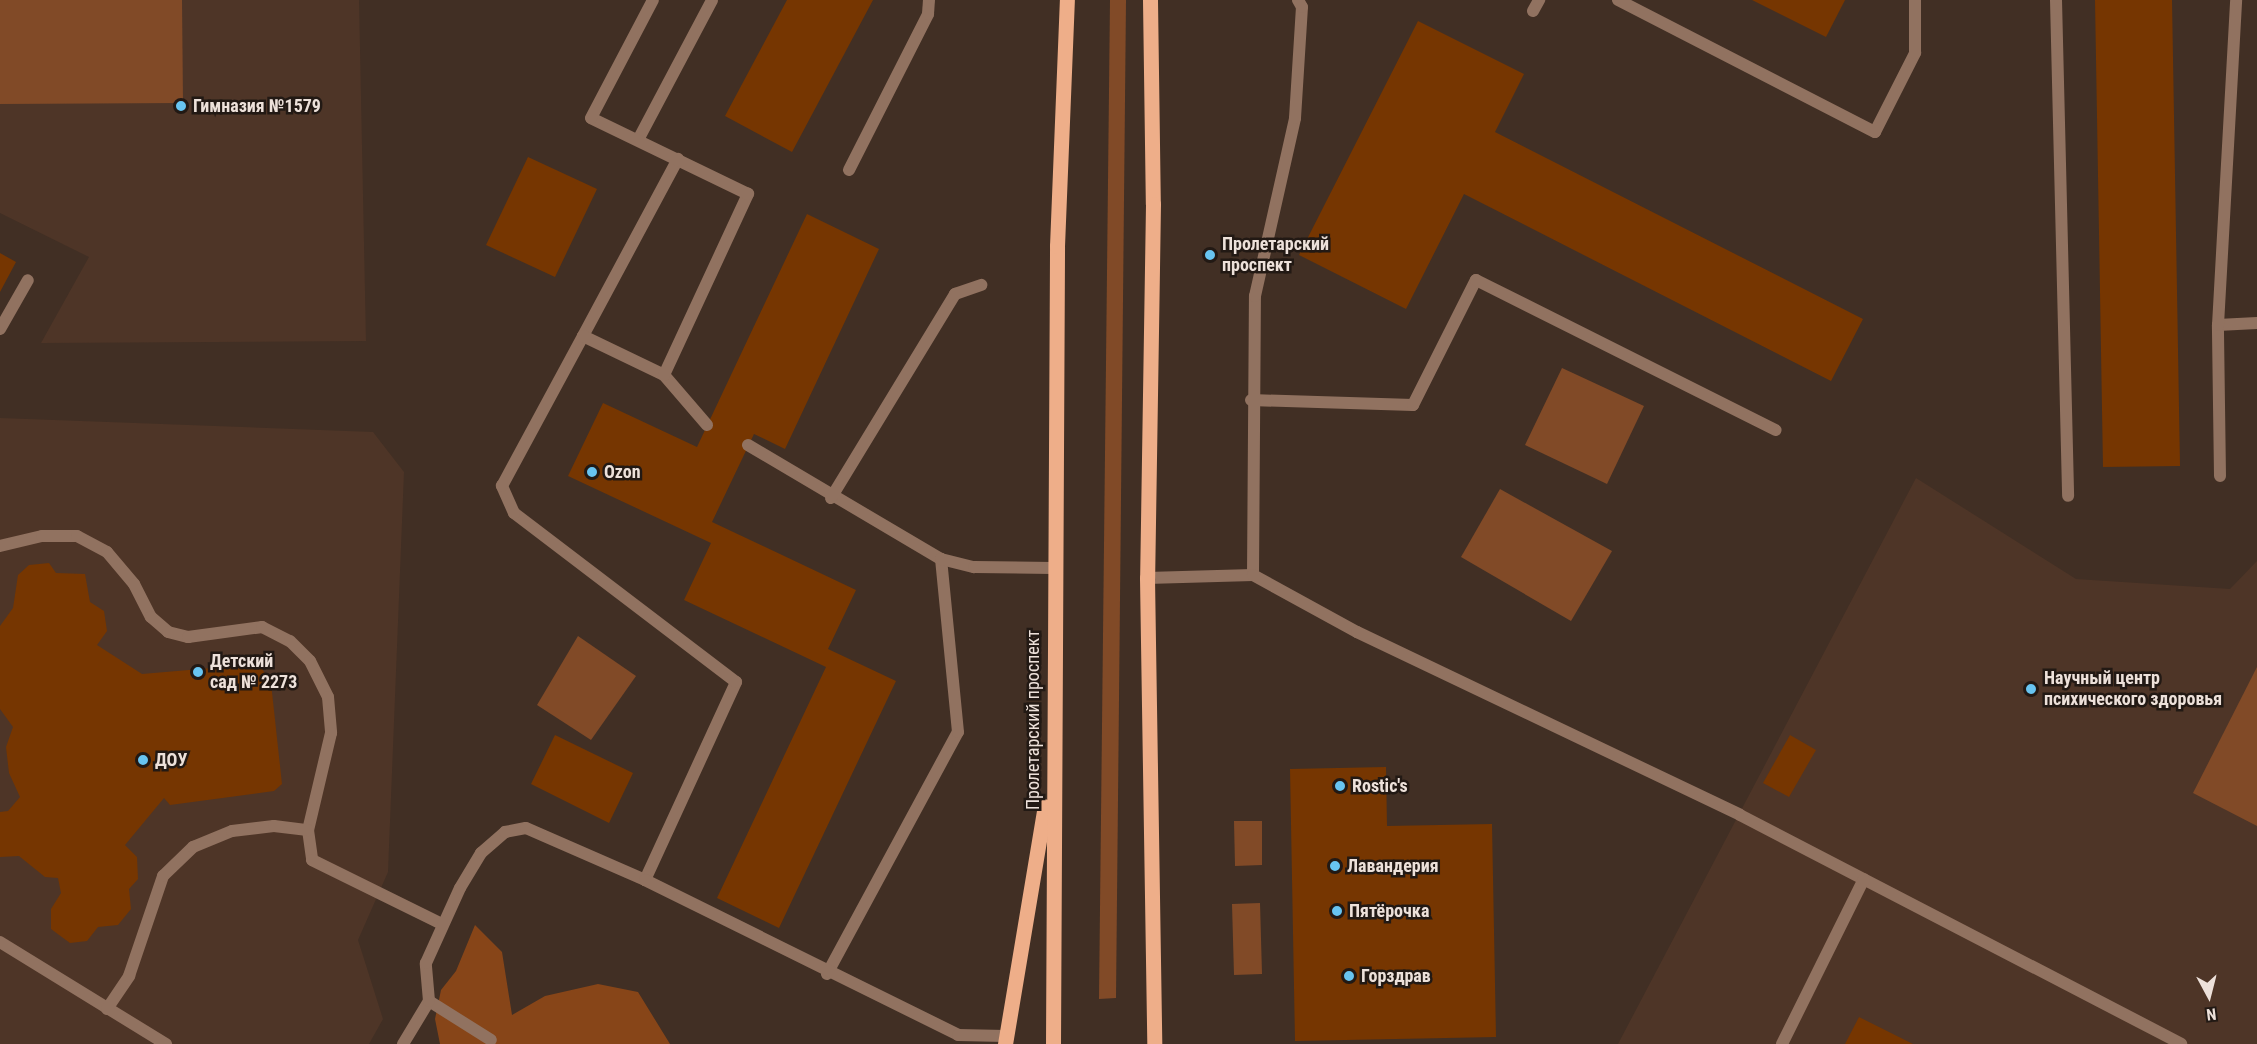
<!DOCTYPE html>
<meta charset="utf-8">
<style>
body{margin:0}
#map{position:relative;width:2257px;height:1044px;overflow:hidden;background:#412f24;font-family:"Roboto Condensed",sans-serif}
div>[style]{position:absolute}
.built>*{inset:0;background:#4e3527}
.green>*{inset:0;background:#814a27}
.forest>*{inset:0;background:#874518}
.building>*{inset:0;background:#763601}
.lane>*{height:12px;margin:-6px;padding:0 6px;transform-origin:6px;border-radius:6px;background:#917260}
.primary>*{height:15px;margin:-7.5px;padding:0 7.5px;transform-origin:7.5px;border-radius:7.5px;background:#eeae89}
.dots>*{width:16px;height:16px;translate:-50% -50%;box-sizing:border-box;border:3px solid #221914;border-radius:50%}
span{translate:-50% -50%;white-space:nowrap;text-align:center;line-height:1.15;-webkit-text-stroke:5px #221914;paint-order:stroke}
.poi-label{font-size:18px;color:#ede1da;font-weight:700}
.left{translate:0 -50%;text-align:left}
.street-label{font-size:18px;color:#ede1da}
.north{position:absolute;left:2179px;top:966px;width:60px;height:60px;-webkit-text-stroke:4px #221914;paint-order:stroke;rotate:173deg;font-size:16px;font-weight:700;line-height:24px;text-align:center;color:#ede1da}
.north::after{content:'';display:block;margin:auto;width:21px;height:27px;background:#ede1da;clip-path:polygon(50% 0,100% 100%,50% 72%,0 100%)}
</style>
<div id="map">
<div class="built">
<i style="clip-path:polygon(0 0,359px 0,366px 341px,41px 343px,89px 257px,0 213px)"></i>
<i style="clip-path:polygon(0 418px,373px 432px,404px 472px,388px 872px,358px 940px,383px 1019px,369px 1044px,0 1044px)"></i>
<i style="clip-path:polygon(1916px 478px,2076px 579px,2230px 589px,2257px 561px,2257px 1044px,1618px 1044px)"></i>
</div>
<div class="green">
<i style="clip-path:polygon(0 0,182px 0,183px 103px,0 104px)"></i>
<i style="clip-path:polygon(1110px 0,1126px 0,1116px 998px,1099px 999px)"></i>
<i style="clip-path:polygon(1562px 368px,1644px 406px,1607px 484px,1525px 445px)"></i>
<i style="clip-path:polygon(1500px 489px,1612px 551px,1571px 621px,1461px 557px)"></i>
<i style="clip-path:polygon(578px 636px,636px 676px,591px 740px,537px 705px)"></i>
<i style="clip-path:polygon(2257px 667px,2257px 826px,2193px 793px)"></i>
<i style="clip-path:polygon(1234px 821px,1262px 821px,1262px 865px,1235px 866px)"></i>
<i style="clip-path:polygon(1260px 903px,1262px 974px,1234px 975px,1232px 904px)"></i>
</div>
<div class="forest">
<i style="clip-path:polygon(475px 925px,502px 952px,512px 1015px,545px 996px,598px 984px,638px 992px,670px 1044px,440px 1044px,435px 1019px,441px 990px,456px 971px)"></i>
</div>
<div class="building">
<i style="clip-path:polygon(787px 0,873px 0,792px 152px,725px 116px)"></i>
<i style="clip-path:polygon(1752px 0,1845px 0,1826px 37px)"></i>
<i style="clip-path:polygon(2095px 0,2172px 0,2180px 466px,2103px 467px)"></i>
<i style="clip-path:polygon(1418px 21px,1524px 74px,1495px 132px,1863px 319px,1831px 381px,1464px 194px,1406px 309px,1299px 255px)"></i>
<i style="clip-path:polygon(528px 157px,597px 189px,555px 277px,486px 245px)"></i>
<i style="clip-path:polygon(807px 214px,879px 249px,785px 449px,754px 434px,712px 522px,856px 590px,828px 649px,896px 681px,779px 928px,717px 898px,826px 667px,684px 600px,711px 543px,568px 476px,603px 403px,697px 447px)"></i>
<i style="clip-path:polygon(0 253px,16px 262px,0 292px)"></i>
<i style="clip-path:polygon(49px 563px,56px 573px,85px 574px,90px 602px,104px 611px,107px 631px,97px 645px,142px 674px,259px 664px,271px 683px,282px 784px,274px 791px,170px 805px,164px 798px,125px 845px,137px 857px,138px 879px,129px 889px,131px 909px,118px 925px,98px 927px,87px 941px,70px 943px,51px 929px,51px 909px,61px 893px,58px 878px,45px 877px,19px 856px,0 857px,0 812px,8px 811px,20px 797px,9px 773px,6px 747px,13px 727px,0 709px,0 626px,13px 608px,18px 575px,29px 565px)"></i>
<i style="clip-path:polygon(555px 735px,633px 773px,609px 823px,531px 784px)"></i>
<i style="clip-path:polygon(1790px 735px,1816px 750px,1789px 797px,1763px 783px)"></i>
<i style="clip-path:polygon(1386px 767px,1387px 826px,1492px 824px,1496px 1037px,1295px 1041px,1290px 769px)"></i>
<i style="clip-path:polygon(1859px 1017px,1913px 1044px,1845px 1044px)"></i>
</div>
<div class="lane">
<i style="left:1618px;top:0;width:289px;rotate:27.2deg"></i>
<i style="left:1875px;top:132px;width:89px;rotate:-63.1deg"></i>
<i style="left:1915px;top:53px;width:53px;rotate:-90deg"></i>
<i style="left:2056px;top:0;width:496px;rotate:88.6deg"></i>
<i style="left:1533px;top:11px;width:13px;rotate:-61deg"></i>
<i style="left:638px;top:140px;width:158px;rotate:-62.1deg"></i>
<i style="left:849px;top:170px;width:175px;rotate:-63.1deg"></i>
<i style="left:928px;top:14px;width:14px;rotate:-86deg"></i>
<i style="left:2218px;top:325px;width:39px;rotate:-3deg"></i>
<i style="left:0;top:329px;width:56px;rotate:-60.3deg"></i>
<i style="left:583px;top:336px;width:201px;rotate:-61.8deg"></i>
<i style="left:664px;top:375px;width:66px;rotate:49.3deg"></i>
<i style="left:1251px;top:400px;width:162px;rotate:1.8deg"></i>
<i style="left:1413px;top:405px;width:140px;rotate:-63.3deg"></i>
<i style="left:1476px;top:280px;width:335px;rotate:26.6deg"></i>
<i style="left:748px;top:445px;width:224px;rotate:30.6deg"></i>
<i style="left:2220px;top:476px;width:151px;rotate:-90.8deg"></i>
<i style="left:2218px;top:325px;width:325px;rotate:-86.8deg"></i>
<i style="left:831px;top:498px;width:239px;rotate:-58.7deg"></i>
<i style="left:955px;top:294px;width:28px;rotate:-19deg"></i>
<i style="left:0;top:546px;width:43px;rotate:-13.4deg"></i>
<i style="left:42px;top:536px;width:35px"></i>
<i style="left:77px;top:536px;width:34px;rotate:28deg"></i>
<i style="left:107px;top:552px;width:42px;rotate:49.8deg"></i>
<i style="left:134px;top:584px;width:37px;rotate:63deg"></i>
<i style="left:151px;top:617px;width:23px;rotate:41deg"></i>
<i style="left:168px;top:632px;width:21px;rotate:14deg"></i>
<i style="left:188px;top:637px;width:75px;rotate:-7.7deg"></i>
<i style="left:262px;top:627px;width:31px;rotate:27deg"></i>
<i style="left:290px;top:641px;width:28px;rotate:45deg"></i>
<i style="left:310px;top:661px;width:40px;rotate:63.4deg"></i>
<i style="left:328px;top:697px;width:36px;rotate:85deg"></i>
<i style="left:331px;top:733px;width:100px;rotate:103.3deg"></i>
<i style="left:308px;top:830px;width:30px;rotate:82deg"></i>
<i style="left:312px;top:860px;width:145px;rotate:26.2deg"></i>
<i style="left:1253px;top:575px;width:279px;rotate:-89.6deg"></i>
<i style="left:1255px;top:296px;width:182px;rotate:-77.3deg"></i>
<i style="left:1295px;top:118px;width:111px;rotate:-86.4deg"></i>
<i style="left:1302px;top:7px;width:8px;rotate:-120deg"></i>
<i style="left:1147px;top:578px;width:106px;rotate:-1.6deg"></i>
<i style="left:1253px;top:575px;width:119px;rotate:28.7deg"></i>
<i style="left:1357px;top:632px;width:424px;rotate:25.5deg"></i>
<i style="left:1740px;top:815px;width:497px;rotate:27.4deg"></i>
<i style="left:645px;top:880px;width:218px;rotate:-65.3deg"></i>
<i style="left:736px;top:682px;width:279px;rotate:-142.7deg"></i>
<i style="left:514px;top:513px;width:30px;rotate:-114deg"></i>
<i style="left:502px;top:486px;width:170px;rotate:-61.6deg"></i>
<i style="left:583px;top:336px;width:90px;rotate:25.7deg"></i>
<i style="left:664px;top:375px;width:200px;rotate:-65.1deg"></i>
<i style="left:748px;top:194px;width:174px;rotate:-154.2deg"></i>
<i style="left:591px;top:118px;width:133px;rotate:-62.3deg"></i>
<i style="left:0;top:942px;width:195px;rotate:31.6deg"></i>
<i style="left:827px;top:974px;width:275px;rotate:-61.6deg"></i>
<i style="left:958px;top:732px;width:174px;rotate:-95.6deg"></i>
<i style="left:941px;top:559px;width:34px;rotate:14deg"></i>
<i style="left:974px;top:567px;width:79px;rotate:0.7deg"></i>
<i style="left:429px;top:1001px;width:73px;rotate:32.2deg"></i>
<i style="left:107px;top:1009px;width:40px;rotate:-56deg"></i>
<i style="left:129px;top:976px;width:106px;rotate:-71.2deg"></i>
<i style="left:163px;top:876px;width:42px;rotate:-44deg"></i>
<i style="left:193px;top:847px;width:42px;rotate:-22.3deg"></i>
<i style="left:232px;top:831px;width:42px;rotate:-6.8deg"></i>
<i style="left:274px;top:826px;width:34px;rotate:7deg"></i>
<i style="left:403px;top:1044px;width:50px;rotate:-58.8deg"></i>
<i style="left:429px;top:1001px;width:38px;rotate:-95deg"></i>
<i style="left:426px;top:963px;width:82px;rotate:-65.6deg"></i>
<i style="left:460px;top:888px;width:41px;rotate:-59deg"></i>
<i style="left:481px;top:853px;width:32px;rotate:-41deg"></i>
<i style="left:505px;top:832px;width:21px;rotate:-11deg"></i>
<i style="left:526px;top:828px;width:130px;rotate:23.6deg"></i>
<i style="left:645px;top:880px;width:349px;rotate:26.3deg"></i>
<i style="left:958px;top:1035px;width:47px;rotate:1.2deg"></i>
<i style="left:1782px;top:1044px;width:184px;rotate:-63.6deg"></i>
</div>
<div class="primary">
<i style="left:1150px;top:0;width:204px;rotate:89.2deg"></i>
<i style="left:1153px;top:204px;width:374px;rotate:90.9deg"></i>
<i style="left:1147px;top:578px;width:466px;rotate:89.1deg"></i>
<i style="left:1005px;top:1044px;width:241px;rotate:-80.5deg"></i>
<i style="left:1053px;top:1044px;width:798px;rotate:-89.71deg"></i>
<i style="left:1057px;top:246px;width:246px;rotate:-87.7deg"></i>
</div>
<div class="dots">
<i style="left:181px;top:106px;background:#68c4f0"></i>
<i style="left:1210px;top:255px;background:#68c4f0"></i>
<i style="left:592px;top:472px;background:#68c4f0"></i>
<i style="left:198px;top:672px;background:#68c4f0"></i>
<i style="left:2031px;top:689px;background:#68c4f0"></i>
<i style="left:143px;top:760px;background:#68c4f0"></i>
<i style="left:1340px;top:786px;background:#68c4f0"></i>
<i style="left:1335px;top:866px;background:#68c4f0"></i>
<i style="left:1337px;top:911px;background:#68c4f0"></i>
<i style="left:1349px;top:976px;background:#68c4f0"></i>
</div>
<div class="poi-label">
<span class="left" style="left:193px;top:106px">Гимназия №1579</span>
<span class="left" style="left:1222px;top:255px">Пролетарский<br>проспект</span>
<span class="left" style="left:604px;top:472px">Ozon</span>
<span class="left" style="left:210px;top:672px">Детский<br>сад № 2273</span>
<span class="left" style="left:2044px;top:689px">Научный центр<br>психического здоровья</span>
<span class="left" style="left:155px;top:760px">ДОУ</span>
<span class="left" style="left:1352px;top:786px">Rostic's</span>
<span class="left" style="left:1347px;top:866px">Лавандерия</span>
<span class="left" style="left:1349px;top:911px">Пятёрочка</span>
<span class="left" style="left:1361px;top:976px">Горздрав</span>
</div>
<div class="street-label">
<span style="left:1033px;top:720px;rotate:-90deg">Пролетарский проспект</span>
</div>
<div class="north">N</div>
</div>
